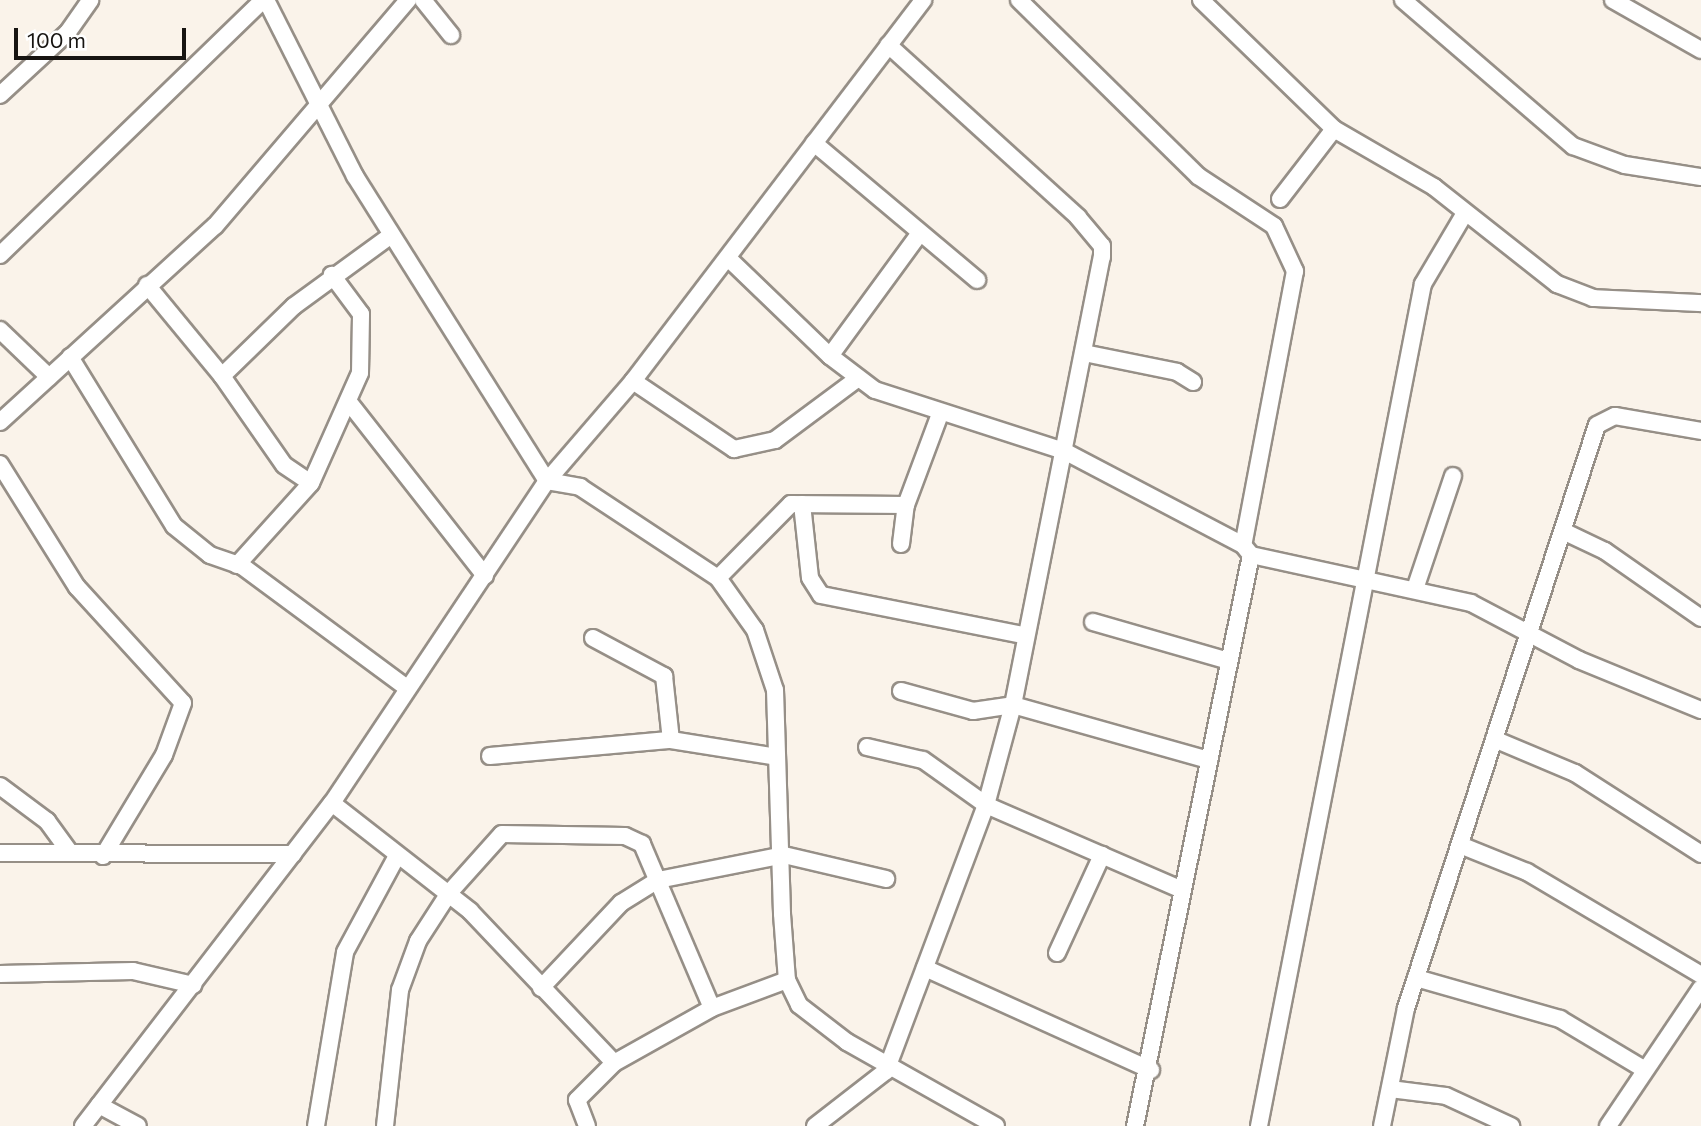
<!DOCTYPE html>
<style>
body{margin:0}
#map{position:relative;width:1701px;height:1126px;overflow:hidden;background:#faf3ea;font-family:Commissioner,sans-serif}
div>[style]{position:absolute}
.roads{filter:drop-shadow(2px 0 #968f87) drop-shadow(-2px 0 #968f87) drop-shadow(0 2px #968f87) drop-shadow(0 -2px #968f87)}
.minor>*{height:16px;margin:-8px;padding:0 8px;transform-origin:8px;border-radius:8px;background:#fff}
span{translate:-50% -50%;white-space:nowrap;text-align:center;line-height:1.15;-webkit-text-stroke:6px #fff;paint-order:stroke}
.scale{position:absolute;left:14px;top:28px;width:172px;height:32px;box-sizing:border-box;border:4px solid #171411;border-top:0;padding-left:9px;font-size:21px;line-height:24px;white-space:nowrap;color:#171411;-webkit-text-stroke:5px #fff;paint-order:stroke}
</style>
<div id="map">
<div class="roads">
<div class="minor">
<i style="left:266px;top:0;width:197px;rotate:63.2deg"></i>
<i style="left:355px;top:176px;width:360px;rotate:57.8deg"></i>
<i style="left:547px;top:481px;width:34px;rotate:10deg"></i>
<i style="left:580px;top:487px;width:165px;rotate:33.4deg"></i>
<i style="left:718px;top:578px;width:64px;rotate:54.6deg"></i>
<i style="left:755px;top:630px;width:63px;rotate:71.6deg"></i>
<i style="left:775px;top:690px;width:224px;rotate:88.2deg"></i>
<i style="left:782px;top:914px;width:66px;rotate:85.7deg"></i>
<i style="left:787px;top:980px;width:28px;rotate:64deg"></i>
<i style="left:799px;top:1005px;width:61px;rotate:37.6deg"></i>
<i style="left:847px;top:1042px;width:171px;rotate:29.4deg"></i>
<i style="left:423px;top:0;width:45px;rotate:51.3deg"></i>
<i style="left:1019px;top:0;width:251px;rotate:44.5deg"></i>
<i style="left:1198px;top:176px;width:91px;rotate:33.3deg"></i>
<i style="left:1274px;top:226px;width:50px;rotate:65deg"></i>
<i style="left:1295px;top:271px;width:279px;rotate:100.7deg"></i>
<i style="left:1243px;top:545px;width:13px;rotate:51deg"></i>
<i style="left:1251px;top:555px;width:583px;rotate:101.48deg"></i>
<i style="left:1201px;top:0;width:185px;rotate:44.1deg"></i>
<i style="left:1334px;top:129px;width:116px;rotate:30.1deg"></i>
<i style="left:1434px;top:187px;width:157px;rotate:38.3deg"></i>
<i style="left:1557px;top:284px;width:39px;rotate:21deg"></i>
<i style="left:1593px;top:298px;width:108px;rotate:2.7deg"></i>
<i style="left:1403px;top:0;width:224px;rotate:40.7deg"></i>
<i style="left:1573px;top:146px;width:55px;rotate:20.1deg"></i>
<i style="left:1625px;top:165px;width:77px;rotate:9deg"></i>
<i style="left:1613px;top:0;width:101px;rotate:29.6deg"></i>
<i style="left:0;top:95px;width:93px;rotate:-42.8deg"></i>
<i style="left:68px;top:32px;width:39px;rotate:-55deg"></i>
<i style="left:814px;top:143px;width:213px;rotate:40deg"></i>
<i style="left:1280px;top:199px;width:88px;rotate:-52.4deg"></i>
<i style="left:0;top:255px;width:366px;rotate:-44.1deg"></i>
<i style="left:728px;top:258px;width:141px;rotate:43.9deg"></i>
<i style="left:830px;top:356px;width:56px;rotate:37.1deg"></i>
<i style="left:875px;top:390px;width:199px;rotate:17.9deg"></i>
<i style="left:1064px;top:451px;width:202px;rotate:27.7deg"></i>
<i style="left:147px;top:285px;width:118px;rotate:50.5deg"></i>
<i style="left:222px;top:376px;width:108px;rotate:55.1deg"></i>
<i style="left:284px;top:465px;width:32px;rotate:34deg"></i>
<i style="left:0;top:330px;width:68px;rotate:43.8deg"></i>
<i style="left:1084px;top:353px;width:95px;rotate:11.5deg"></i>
<i style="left:1177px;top:372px;width:19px;rotate:32deg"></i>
<i style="left:830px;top:356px;width:152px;rotate:-53.8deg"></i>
<i style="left:70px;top:357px;width:198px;rotate:58.4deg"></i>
<i style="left:174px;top:526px;width:46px;rotate:38.9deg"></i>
<i style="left:210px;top:555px;width:34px;rotate:19deg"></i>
<i style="left:242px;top:566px;width:205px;rotate:36.5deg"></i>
<i style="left:222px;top:376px;width:100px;rotate:-44.2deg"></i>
<i style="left:294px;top:306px;width:119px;rotate:-36.1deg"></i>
<i style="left:633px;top:381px;width:122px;rotate:34deg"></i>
<i style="left:734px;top:449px;width:42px;rotate:-12.4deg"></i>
<i style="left:775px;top:440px;width:102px;rotate:-36.6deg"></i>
<i style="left:348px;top:401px;width:222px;rotate:51.9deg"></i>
<i style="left:0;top:422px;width:291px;rotate:-42.4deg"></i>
<i style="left:215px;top:226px;width:297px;rotate:-49.5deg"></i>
<i style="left:0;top:464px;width:145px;rotate:58deg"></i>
<i style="left:77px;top:587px;width:157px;rotate:47.6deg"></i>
<i style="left:183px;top:703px;width:55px;rotate:110.1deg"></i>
<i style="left:164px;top:755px;width:118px;rotate:121.1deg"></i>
<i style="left:802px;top:504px;width:74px;rotate:83.8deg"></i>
<i style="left:810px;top:578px;width:20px;rotate:57deg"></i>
<i style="left:821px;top:595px;width:206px;rotate:11.2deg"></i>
<i style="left:1565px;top:532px;width:44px;rotate:25.4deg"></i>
<i style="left:1605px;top:551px;width:117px;rotate:34.9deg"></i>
<i style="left:901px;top:544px;width:39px;rotate:-83deg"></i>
<i style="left:906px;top:505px;width:97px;rotate:-69.5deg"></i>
<i style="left:1251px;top:555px;width:225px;rotate:12.3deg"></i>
<i style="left:1471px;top:603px;width:122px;rotate:27.8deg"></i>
<i style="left:1579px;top:660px;width:132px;rotate:22.3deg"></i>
<i style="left:237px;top:565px;width:110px;rotate:-47.9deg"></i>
<i style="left:311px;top:483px;width:120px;rotate:-66deg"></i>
<i style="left:360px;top:373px;width:59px;rotate:-89deg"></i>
<i style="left:361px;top:314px;width:49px;rotate:-126.6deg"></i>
<i style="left:718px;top:578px;width:104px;rotate:-45.4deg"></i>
<i style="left:791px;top:504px;width:115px;rotate:0.5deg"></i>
<i style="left:1416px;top:586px;width:116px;rotate:-71.4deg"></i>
<i style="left:1093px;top:622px;width:141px;rotate:16deg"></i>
<i style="left:593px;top:638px;width:81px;rotate:28.2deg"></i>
<i style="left:664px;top:676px;width:64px;rotate:83.8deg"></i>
<i style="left:901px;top:691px;width:75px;rotate:15.5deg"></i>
<i style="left:973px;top:711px;width:40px;rotate:-8.5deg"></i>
<i style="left:1013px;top:705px;width:204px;rotate:15.7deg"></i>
<i style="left:1494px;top:739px;width:88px;rotate:22.8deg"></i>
<i style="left:1575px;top:773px;width:150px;rotate:32.7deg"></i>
<i style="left:867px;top:747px;width:57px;rotate:13.1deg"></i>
<i style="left:923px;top:760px;width:77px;rotate:35.5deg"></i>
<i style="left:986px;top:805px;width:211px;rotate:23.4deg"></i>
<i style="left:490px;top:756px;width:182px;rotate:-5.1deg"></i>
<i style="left:671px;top:740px;width:107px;rotate:9.1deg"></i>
<i style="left:0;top:786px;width:59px;rotate:36.7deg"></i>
<i style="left:47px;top:821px;width:39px;rotate:54deg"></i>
<i style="left:332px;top:803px;width:175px;rotate:38deg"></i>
<i style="left:470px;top:911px;width:209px;rotate:46.5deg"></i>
<i style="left:1460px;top:845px;width:72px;rotate:21.9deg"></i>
<i style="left:1527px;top:872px;width:202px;rotate:30.6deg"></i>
<i style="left:0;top:853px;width:293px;rotate:0.2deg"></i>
<i style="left:1057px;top:953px;width:108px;rotate:-65.3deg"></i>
<i style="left:925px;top:968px;width:248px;rotate:24.3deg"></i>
<i style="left:0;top:974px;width:133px;rotate:-1.3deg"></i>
<i style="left:133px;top:971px;width:62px;rotate:13.1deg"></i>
<i style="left:1416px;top:978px;width:150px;rotate:15.9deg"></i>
<i style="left:1560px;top:1019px;width:96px;rotate:30.9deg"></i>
<i style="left:541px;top:988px;width:117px;rotate:-46.7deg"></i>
<i style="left:621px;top:903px;width:44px;rotate:-31.9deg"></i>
<i style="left:658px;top:880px;width:128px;rotate:-11.2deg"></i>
<i style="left:784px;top:855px;width:105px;rotate:13.2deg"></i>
<i style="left:1390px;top:1089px;width:56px;rotate:7.1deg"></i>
<i style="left:1446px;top:1096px;width:72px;rotate:24.8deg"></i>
<i style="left:99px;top:1105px;width:44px;rotate:28.3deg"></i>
<i style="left:83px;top:1126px;width:408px;rotate:-52.4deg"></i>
<i style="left:332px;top:803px;width:387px;rotate:-56.3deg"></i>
<i style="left:547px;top:481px;width:132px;rotate:-49.3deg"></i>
<i style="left:633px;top:381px;width:479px;rotate:-52.7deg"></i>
<i style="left:316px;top:1126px;width:176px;rotate:-80.5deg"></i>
<i style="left:345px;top:952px;width:109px;rotate:-61.6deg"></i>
<i style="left:385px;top:1126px;width:137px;rotate:-83.7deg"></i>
<i style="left:400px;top:990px;width:52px;rotate:-69.8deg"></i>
<i style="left:418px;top:941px;width:57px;rotate:-57.1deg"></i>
<i style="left:449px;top:893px;width:79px;rotate:-48.1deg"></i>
<i style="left:502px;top:834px;width:123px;rotate:0.9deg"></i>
<i style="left:625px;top:836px;width:19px;rotate:25deg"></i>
<i style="left:642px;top:844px;width:178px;rotate:66.9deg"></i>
<i style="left:587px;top:1126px;width:28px;rotate:-111deg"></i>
<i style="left:577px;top:1100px;width:52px;rotate:-45deg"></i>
<i style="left:614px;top:1063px;width:112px;rotate:-29.3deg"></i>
<i style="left:712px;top:1008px;width:80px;rotate:-20.5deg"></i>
<i style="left:815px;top:1126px;width:90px;rotate:-37.8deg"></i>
<i style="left:886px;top:1071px;width:284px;rotate:-69.4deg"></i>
<i style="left:986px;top:805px;width:104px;rotate:-74.9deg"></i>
<i style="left:1013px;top:705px;width:457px;rotate:-78.8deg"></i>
<i style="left:1102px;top:257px;width:11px;rotate:-90deg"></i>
<i style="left:1102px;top:246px;width:38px;rotate:-130deg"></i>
<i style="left:1078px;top:217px;width:256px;rotate:-137.8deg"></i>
<i style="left:1259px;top:1126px;width:858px;rotate:-78.98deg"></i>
<i style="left:1423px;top:284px;width:82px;rotate:-59.4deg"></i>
<i style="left:1382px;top:1126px;width:120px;rotate:-78.5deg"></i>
<i style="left:1406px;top:1008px;width:613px;rotate:-71.86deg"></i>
<i style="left:1597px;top:425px;width:20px;rotate:-27deg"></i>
<i style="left:1615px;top:416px;width:87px;rotate:9.9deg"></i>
<i style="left:1608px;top:1126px;width:166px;rotate:-56deg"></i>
</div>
</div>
<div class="scale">100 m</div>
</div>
